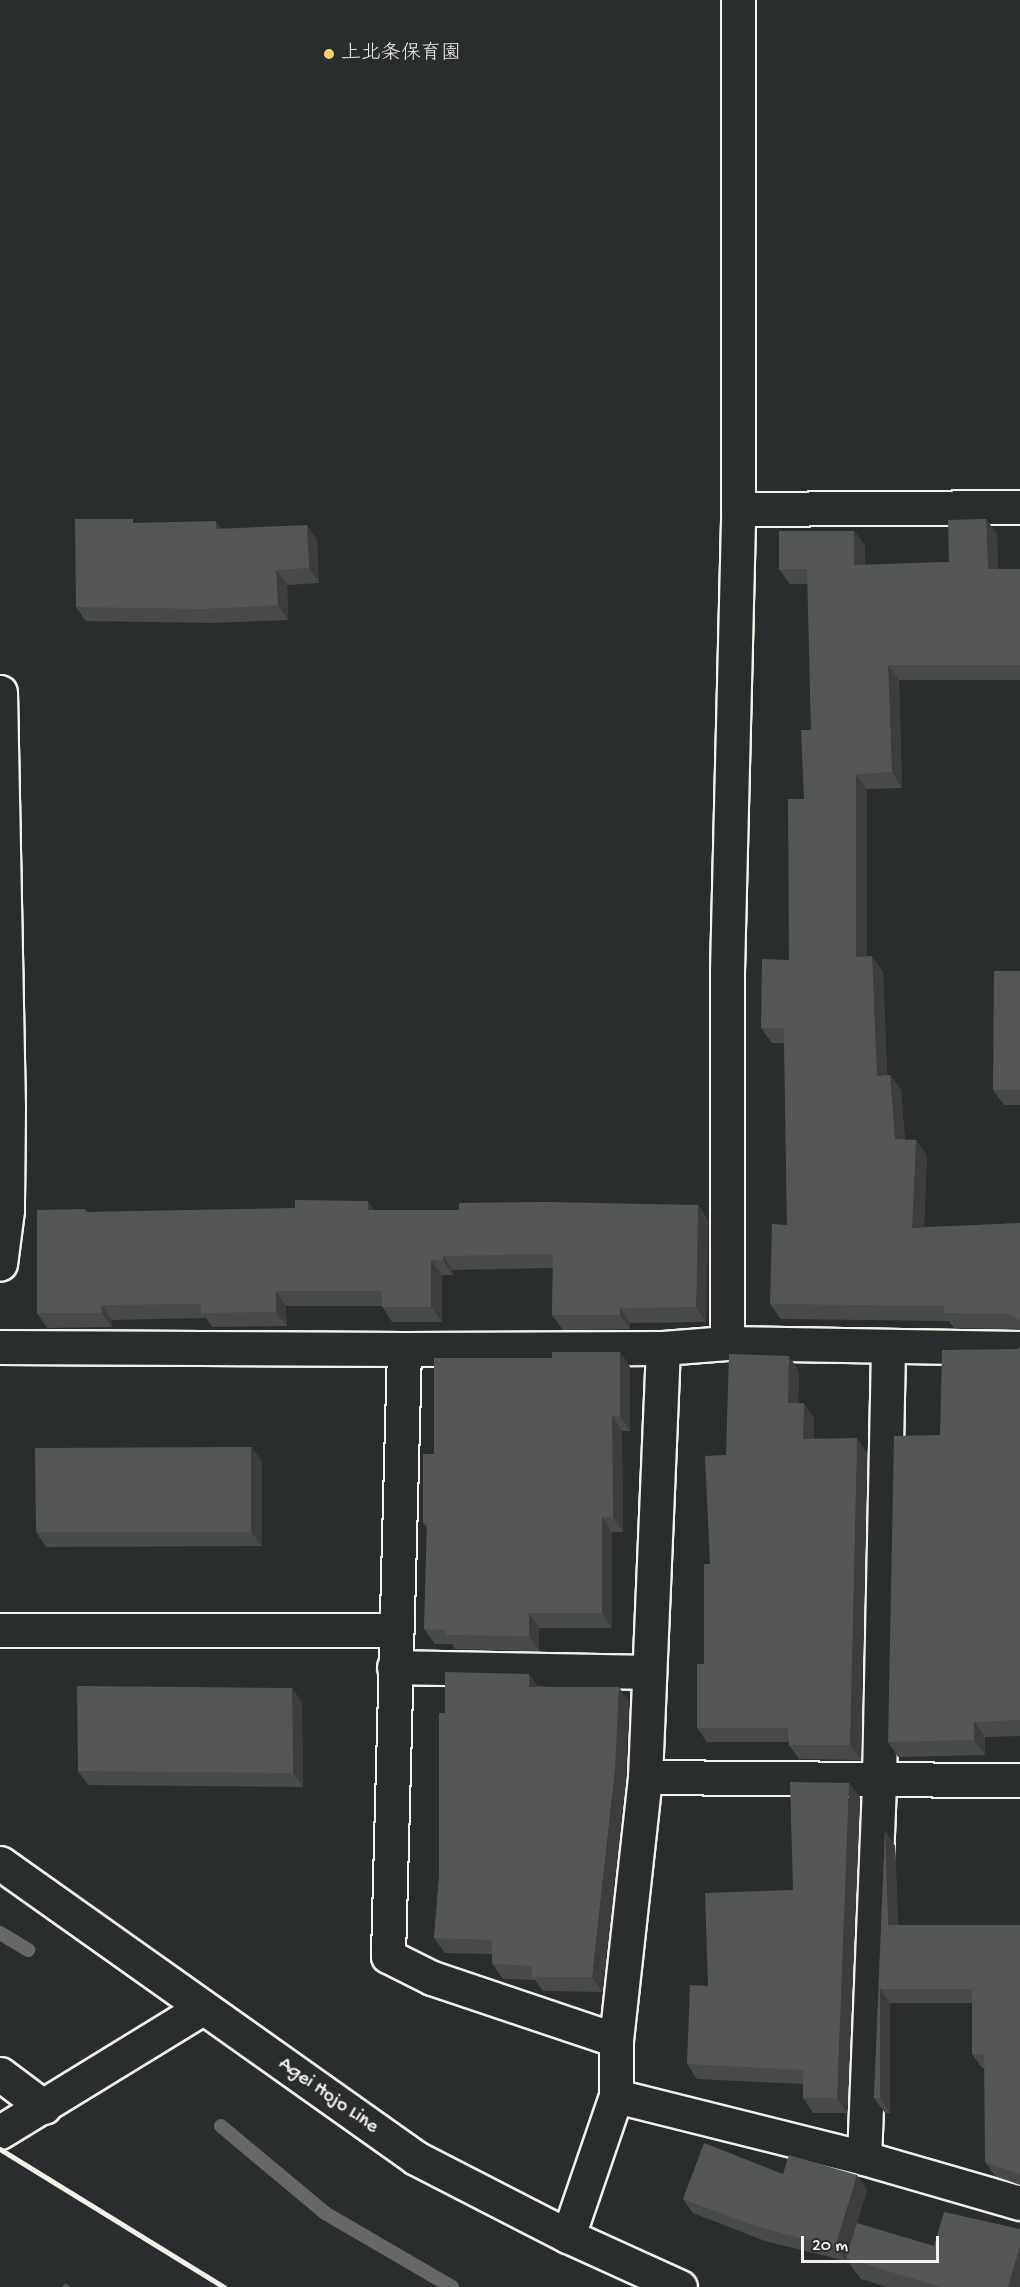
<!DOCTYPE html>
<meta charset="utf-8">
<style>
body{margin:0}
#map{position:relative;width:1020px;height:2287px;overflow:hidden;background:#2a2d2e;font-family:"Gochi Hand","Klee One",sans-serif}
div>[style]{position:absolute}
.stream>*{height:14px;margin:-7px;padding:0 7px;transform-origin:7px;border-radius:7px;background:#676866}
.roads{filter:drop-shadow(2px 0 #f4f1e8) drop-shadow(-2px 0 #f4f1e8) drop-shadow(0 2px #f4f1e8) drop-shadow(0 -2px #f4f1e8)}
.minor>*{height:33px;margin:-16.5px;padding:0 16.5px;transform-origin:16.5px;border-radius:16.5px;background:#2a2d2e}
.major>*{height:33px;margin:-16.5px;padding:0 16.5px;transform-origin:16.5px;border-radius:16.5px;background:#2a2d2e}
.rail>*{height:4.5px;margin:-2.25px;padding:0 2.25px;transform-origin:2.25px;border-radius:2.25px;background:#f4f1e8}
.wall>*{inset:0;background:#494b4a}
.shaded-wall>*{inset:0;background:#3c3d3c}
.building>*{inset:0;background:#555756}
.dots>*{width:16px;height:16px;translate:-50% -50%;box-sizing:border-box;border:3px solid #2a2d2e;border-radius:50%}
span{translate:-50% -50%;white-space:nowrap;text-align:center;line-height:1.15;-webkit-text-stroke:6px #2a2d2e;paint-order:stroke}
.poi-label{font-size:20px;color:#f4f1e8}
.left{translate:0 -50%;text-align:left}
.street-label{font-size:20px;color:#f4f1e8}
.scale{position:absolute;left:801px;top:2236px;width:138px;height:27px;box-sizing:border-box;border:3px solid #f4f1e8;border-top:0;padding-left:8px;font-size:18px;line-height:21px;white-space:nowrap;color:#f4f1e8;-webkit-text-stroke:4px #2a2d2e;paint-order:stroke}
</style>
<div id="map">
<div class="stream">
<i style="left:0;top:1933px;width:33px;rotate:31deg"></i>
<i style="left:221px;top:2126px;width:136px;rotate:39.9deg"></i>
<i style="left:325px;top:2213px;width:147px;rotate:30.2deg"></i>
</div>
<div class="roads">
<div class="minor">
<i style="left:738px;top:509px;width:282px;rotate:-0.4deg"></i>
<i style="left:0;top:692px;width:415px;rotate:88.9deg"></i>
<i style="left:8px;top:1107px;width:103px;rotate:90.6deg"></i>
<i style="left:7px;top:1210px;width:54px;rotate:97.4deg"></i>
<i style="left:727px;top:1343px;width:372px;rotate:-90deg"></i>
<i style="left:727px;top:971px;width:462px;rotate:-88.6deg"></i>
<i style="left:738px;top:509px;width:509px;rotate:-90deg"></i>
<i style="left:0;top:1347px;width:404px;rotate:0.3deg"></i>
<i style="left:404px;top:1349px;width:259px;rotate:-0.2deg"></i>
<i style="left:663px;top:1348px;width:64px;rotate:-4.5deg"></i>
<i style="left:727px;top:1343px;width:293px;rotate:1deg"></i>
<i style="left:404px;top:1349px;width:607px;rotate:91.51deg"></i>
<i style="left:388px;top:1956px;width:49px;rotate:26.6deg"></i>
<i style="left:432px;top:1978px;width:194px;rotate:18.6deg"></i>
<i style="left:0;top:1630px;width:396px"></i>
<i style="left:394px;top:1667px;width:254px;rotate:1.1deg"></i>
<i style="left:645px;top:1777px;width:375px;rotate:0.5deg"></i>
<i style="left:0;top:2074px;width:55px;rotate:36.9deg"></i>
<i style="left:616px;top:2096px;width:256px;rotate:14deg"></i>
<i style="left:864px;top:2158px;width:162px;rotate:16.1deg"></i>
<i style="left:0;top:2132px;width:237px;rotate:-31.5deg"></i>
<i style="left:864px;top:2158px;width:379px;rotate:-87.7deg"></i>
<i style="left:879px;top:1779px;width:431px;rotate:-88.8deg"></i>
<i style="left:568px;top:2236px;width:148px;rotate:-71.1deg"></i>
<i style="left:616px;top:2096px;width:56px;rotate:-90deg"></i>
<i style="left:616px;top:2040px;width:265px;rotate:-83.7deg"></i>
<i style="left:645px;top:1777px;width:429px;rotate:-87.6deg"></i>
</div>
<div class="major">
<i style="left:0;top:1863px;width:510px;rotate:35.34deg"></i>
<i style="left:416px;top:2158px;width:171px;rotate:27.2deg"></i>
<i style="left:568px;top:2236px;width:123px;rotate:24.5deg"></i>
</div>
</div>
<div class="rail">
<i style="left:0;top:2149px;width:263px;rotate:31.6deg"></i>
</div>
<div class="wall">
<i style="clip-path:polygon(986px 519px,997px 534px,998px 569px,1020px 569px,1020px 680px,899px 680px,902px 788px,867px 789px,867px 957px,883px 972px,887px 1075px,890px 1075px,901px 1090px,905px 1140px,927px 1155px,924px 1227px,1020px 1223px,1020px 1329px,954px 1328px,949px 1321px,781px 1319px,770px 1304px,787px 1225px,784px 1043px,772px 1043px,761px 1028px,789px 960px,811px 730px,808px 584px,790px 584px,779px 569px,854px 531px,865px 546px,865px 565px,949px 562px)"></i>
<i style="clip-path:polygon(136px 523px,221px 528px,317px 540px,319px 583px,287px 585px,288px 620px,213px 623px,86px 621px,76px 607px)"></i>
<i style="clip-path:polygon(1020px 971px,1020px 1105px,1004px 1105px,993px 1090px)"></i>
<i style="clip-path:polygon(698px 1205px,708px 1220px,706px 1322px,630px 1323px,630px 1329px,563px 1330px,552px 1315px,553px 1268px,453px 1270px,453px 1275px,442px 1275px,442px 1322px,392px 1322px,382px 1306px,286px 1306px,287px 1326px,212px 1327px,206px 1318px,112px 1320px,112px 1327px,47px 1328px,37px 1313px,85px 1209px,88px 1212px,459px 1210px)"></i>
<i style="clip-path:polygon(1020px 1347px,1020px 1736px,985px 1737px,985px 1755px,898px 1757px,888px 1742px,940px 1435px)"></i>
<i style="clip-path:polygon(620px 1352px,630px 1367px,630px 1431px,622px 1431px,623px 1532px,612px 1532px,612px 1628px,539px 1628px,539px 1651px,455px 1649px,452px 1644px,435px 1644px,424px 1629px,427px 1529px,423px 1523px,434px 1454px,552px 1358px)"></i>
<i style="clip-path:polygon(799px 1371px,798px 1403px,814px 1418px,814px 1439px,867px 1453px,861px 1760px,799px 1759px,789px 1745px,789px 1742px,707px 1742px,697px 1728px,704px 1664px,710px 1564px,726px 1455px)"></i>
<i style="clip-path:polygon(251px 1447px,262px 1462px,262px 1546px,46px 1547px,36px 1532px)"></i>
<i style="clip-path:polygon(529px 1674px,538px 1687px,629px 1702px,625px 1784px,602px 1992px,543px 1991px,535px 1980px,503px 1979px,492px 1964px,492px 1954px,445px 1953px,434px 1938px,439px 1877px,445px 1713px)"></i>
<i style="clip-path:polygon(292px 1688px,302px 1703px,303px 1787px,88px 1785px,78px 1771px)"></i>
<i style="clip-path:polygon(860px 1797px,847px 2113px,813px 2113px,803px 2098px,803px 2084px,697px 2079px,687px 2064px,793px 1890px)"></i>
<i style="clip-path:polygon(885px 1831px,895px 1846px,898px 1925px,1020px 1925px,1020px 2185px,995px 2176px,985px 2162px,985px 2068px,982px 2068px,972px 2054px,972px 2003px,890px 2003px,890px 2113px,885px 2113px,874px 2098px)"></i>
<i style="clip-path:polygon(783px 2174px,857px 2175px,867px 2190px,857px 2223px,1020px 2287px,887px 2287px,861px 2279px,846px 2259px,846px 2261px,765px 2241px,693px 2213px,683px 2199px)"></i>
</div>
<div class="shaded-wall">
<i style="clip-path:polygon(986px 519px,997px 534px,998px 585px,988px 569px)"></i>
<i style="clip-path:polygon(216px 521px,226px 536px,216px 529px)"></i>
<i style="clip-path:polygon(307px 525px,317px 540px,319px 583px,309px 568px)"></i>
<i style="clip-path:polygon(854px 531px,865px 546px,865px 580px,854px 565px)"></i>
<i style="clip-path:polygon(276px 570px,287px 585px,288px 620px,278px 605px)"></i>
<i style="clip-path:polygon(888px 665px,899px 680px,902px 788px,892px 772px)"></i>
<i style="clip-path:polygon(856px 774px,867px 789px,867px 972px,856px 957px)"></i>
<i style="clip-path:polygon(872px 956px,883px 972px,888px 1091px,877px 1076px)"></i>
<i style="clip-path:polygon(890px 1075px,901px 1090px,906px 1155px,895px 1139px)"></i>
<i style="clip-path:polygon(916px 1140px,927px 1155px,923px 1243px,912px 1228px)"></i>
<i style="clip-path:polygon(368px 1201px,378px 1216px,368px 1210px)"></i>
<i style="clip-path:polygon(698px 1205px,708px 1220px,706px 1322px,696px 1307px)"></i>
<i style="clip-path:polygon(443px 1256px,453px 1270px,453px 1275px,443px 1260px)"></i>
<i style="clip-path:polygon(431px 1260px,442px 1275px,442px 1322px,431px 1307px)"></i>
<i style="clip-path:polygon(276px 1291px,286px 1306px,287px 1326px,276px 1312px)"></i>
<i style="clip-path:polygon(101px 1305px,112px 1320px,112px 1327px,102px 1313px)"></i>
<i style="clip-path:polygon(620px 1308px,630px 1323px,630px 1329px,620px 1315px)"></i>
<i style="clip-path:polygon(620px 1352px,630px 1367px,630px 1431px,620px 1416px)"></i>
<i style="clip-path:polygon(789px 1356px,799px 1371px,798px 1418px,788px 1403px)"></i>
<i style="clip-path:polygon(804px 1403px,814px 1418px,814px 1454px,803px 1439px)"></i>
<i style="clip-path:polygon(612px 1416px,622px 1431px,623px 1532px,613px 1517px)"></i>
<i style="clip-path:polygon(857px 1438px,867px 1453px,861px 1760px,850px 1745px)"></i>
<i style="clip-path:polygon(251px 1447px,262px 1462px,262px 1546px,251px 1532px)"></i>
<i style="clip-path:polygon(602px 1517px,612px 1532px,612px 1628px,602px 1613px)"></i>
<i style="clip-path:polygon(529px 1613px,539px 1628px,539px 1651px,529px 1636px)"></i>
<i style="clip-path:polygon(529px 1674px,539px 1689px,529px 1687px)"></i>
<i style="clip-path:polygon(619px 1687px,629px 1702px,625px 1784px,602px 1992px,592px 1977px)"></i>
<i style="clip-path:polygon(292px 1688px,302px 1703px,303px 1787px,293px 1773px)"></i>
<i style="clip-path:polygon(974px 1722px,985px 1737px,985px 1755px,974px 1740px)"></i>
<i style="clip-path:polygon(849px 1783px,860px 1797px,847px 2113px,837px 2098px)"></i>
<i style="clip-path:polygon(885px 1831px,895px 1846px,899px 1940px,888px 1925px)"></i>
<i style="clip-path:polygon(880px 1989px,890px 2003px,890px 2113px,880px 2098px)"></i>
<i style="clip-path:polygon(857px 2175px,867px 2190px,846px 2261px,835px 2247px)"></i>
<i style="clip-path:polygon(1020px 2247px,1020px 2287px,1008px 2287px)"></i>
</div>
<div class="building">
<i style="clip-path:polygon(75px 519px,133px 519px,133px 523px,216px 521px,216px 529px,307px 525px,309px 568px,276px 570px,278px 605px,202px 609px,76px 607px)"></i>
<i style="clip-path:polygon(986px 519px,988px 569px,1020px 569px,1020px 665px,888px 665px,892px 772px,856px 774px,856px 957px,872px 956px,877px 1076px,890px 1075px,895px 1139px,916px 1140px,912px 1228px,1020px 1223px,1020px 1320px,1010px 1314px,943px 1313px,944px 1306px,770px 1304px,772px 1224px,787px 1225px,784px 1028px,761px 1028px,762px 959px,789px 960px,788px 799px,804px 799px,801px 730px,811px 730px,807px 569px,779px 569px,779px 531px,854px 531px,854px 565px,949px 562px,948px 520px)"></i>
<i style="clip-path:polygon(994px 971px,1020px 971px,1020px 1090px,993px 1090px)"></i>
<i style="clip-path:polygon(295px 1200px,368px 1201px,368px 1210px,459px 1210px,459px 1203px,541px 1202px,698px 1205px,696px 1307px,620px 1308px,620px 1315px,552px 1315px,553px 1254px,443px 1256px,443px 1260px,431px 1260px,431px 1307px,382px 1307px,382px 1291px,276px 1291px,276px 1312px,201px 1313px,201px 1304px,101px 1305px,102px 1313px,37px 1313px,37px 1210px,85px 1209px,85px 1212px,295px 1208px)"></i>
<i style="clip-path:polygon(1020px 1347px,1020px 1720px,974px 1722px,974px 1740px,888px 1742px,894px 1436px,940px 1435px,942px 1350px,1018px 1349px)"></i>
<i style="clip-path:polygon(552px 1352px,620px 1352px,620px 1416px,612px 1416px,613px 1517px,602px 1517px,602px 1613px,529px 1613px,529px 1636px,445px 1635px,445px 1630px,424px 1629px,427px 1523px,423px 1523px,423px 1454px,434px 1454px,434px 1358px,552px 1358px)"></i>
<i style="clip-path:polygon(729px 1354px,789px 1356px,788px 1403px,804px 1403px,803px 1439px,857px 1438px,850px 1745px,789px 1745px,788px 1728px,697px 1728px,697px 1664px,704px 1664px,704px 1564px,710px 1564px,705px 1456px,726px 1455px)"></i>
<i style="clip-path:polygon(251px 1447px,251px 1532px,36px 1532px,35px 1448px)"></i>
<i style="clip-path:polygon(445px 1672px,529px 1674px,529px 1687px,619px 1687px,615px 1769px,592px 1977px,532px 1977px,532px 1966px,492px 1964px,492px 1940px,434px 1938px,439px 1877px,439px 1713px,445px 1713px)"></i>
<i style="clip-path:polygon(77px 1686px,292px 1688px,293px 1773px,78px 1771px)"></i>
<i style="clip-path:polygon(790px 1782px,849px 1783px,837px 2098px,803px 2098px,803px 2070px,687px 2064px,690px 1985px,708px 1986px,705px 1893px,793px 1890px)"></i>
<i style="clip-path:polygon(885px 1831px,888px 1925px,1020px 1925px,1020px 2174px,985px 2162px,984px 2054px,972px 2054px,972px 1989px,880px 1989px,880px 2098px,874px 2098px)"></i>
<i style="clip-path:polygon(704px 2143px,783px 2174px,789px 2155px,857px 2175px,835px 2247px,755px 2226px,683px 2199px)"></i>
<i style="clip-path:polygon(944px 2212px,1020px 2229px,1020px 2247px,1008px 2287px,940px 2287px,846px 2258px,857px 2223px,934px 2246px)"></i>
<i style="clip-path:polygon(65px 2283px,71px 2287px,62px 2287px)"></i>
</div>
<div class="dots">
<i style="left:329px;top:54px;background:#ffd166"></i>
</div>
<div class="poi-label">
<span class="left" style="left:341px;top:54px">上北条保育園</span>
</div>
<div class="street-label">
<span style="left:328px;top:2096px;rotate:35deg">Agei Hojo Line</span>
</div>
<div class="scale">20 m</div>
</div>
